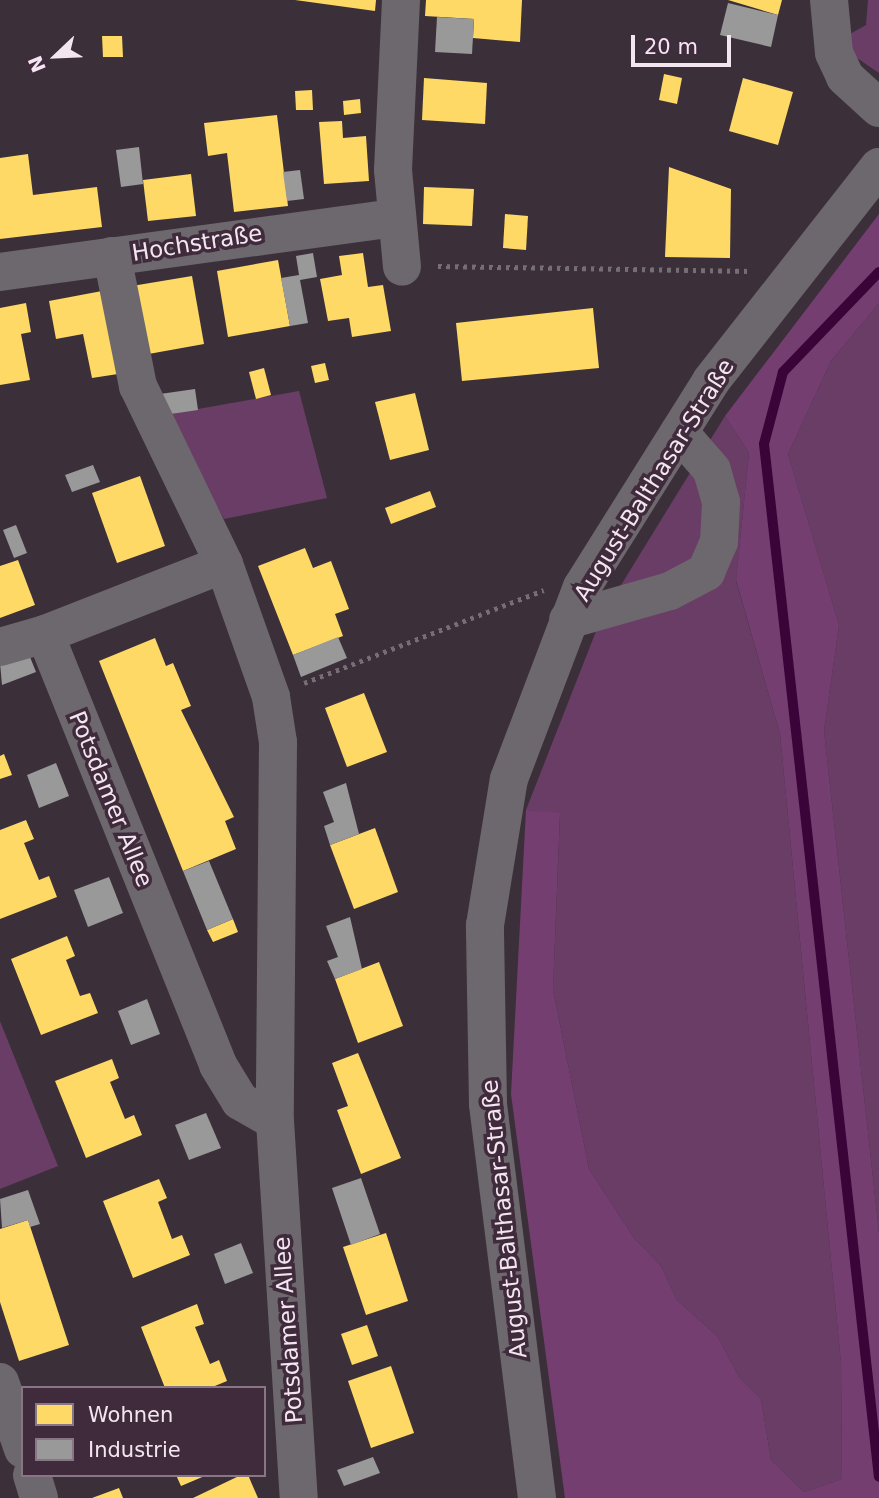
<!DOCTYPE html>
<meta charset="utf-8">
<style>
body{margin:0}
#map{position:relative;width:879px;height:1498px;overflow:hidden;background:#3b303a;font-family:"DejaVu Sans",sans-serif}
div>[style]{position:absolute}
.green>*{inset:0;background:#6a3d66}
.forest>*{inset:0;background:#753e70}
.homes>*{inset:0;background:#ffd966}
.industry>*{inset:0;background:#999}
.stream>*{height:10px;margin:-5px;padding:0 5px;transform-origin:5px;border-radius:5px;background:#3a0438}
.path>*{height:4.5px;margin-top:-2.25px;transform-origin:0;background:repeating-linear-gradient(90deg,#756e74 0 3.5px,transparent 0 8.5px)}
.minor>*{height:38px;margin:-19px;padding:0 19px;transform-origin:19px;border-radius:19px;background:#6d686d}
span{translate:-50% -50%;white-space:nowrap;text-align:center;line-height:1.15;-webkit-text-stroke:7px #402b3d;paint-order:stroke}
.street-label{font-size:23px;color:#f3e6f1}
.legend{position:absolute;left:21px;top:1386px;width:245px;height:91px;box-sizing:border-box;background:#402b3d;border:2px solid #887685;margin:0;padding:9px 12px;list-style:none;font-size:21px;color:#f3e6f1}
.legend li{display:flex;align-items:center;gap:14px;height:35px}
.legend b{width:35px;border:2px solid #887685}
.north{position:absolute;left:21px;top:21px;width:70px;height:70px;-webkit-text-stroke:5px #402b3d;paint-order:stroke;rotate:247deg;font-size:19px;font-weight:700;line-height:28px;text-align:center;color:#f3e6f1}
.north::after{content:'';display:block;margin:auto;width:24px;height:32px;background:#f3e6f1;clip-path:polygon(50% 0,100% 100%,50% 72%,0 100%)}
.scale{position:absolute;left:631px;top:35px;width:100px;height:32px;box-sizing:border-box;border:4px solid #f3e6f1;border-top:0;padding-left:9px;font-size:21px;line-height:24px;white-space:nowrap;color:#f3e6f1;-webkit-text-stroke:5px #402b3d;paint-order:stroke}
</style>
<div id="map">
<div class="green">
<i style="clip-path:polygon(868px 0,879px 0,879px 73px,854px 56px,848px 35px,866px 25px)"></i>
<i style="clip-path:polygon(879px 303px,879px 1233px,824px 731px,839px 625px,788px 454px,831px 361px)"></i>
<i style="clip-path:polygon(299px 391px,327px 498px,224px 519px,164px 415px)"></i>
<i style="clip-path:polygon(725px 416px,749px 453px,736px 581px,780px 734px,841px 1363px,842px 1479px,804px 1492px,771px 1460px,761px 1399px,739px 1377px,718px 1337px,677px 1300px,661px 1266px,634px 1238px,589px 1169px,553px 990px,560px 814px,526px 810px,602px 616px)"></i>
<i style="clip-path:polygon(0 1021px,58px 1166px,0 1189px)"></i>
</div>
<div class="forest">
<i style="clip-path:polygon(879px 214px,879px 303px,831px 361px,788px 454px,839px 625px,824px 731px,879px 1233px,879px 1498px,565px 1498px,511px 1094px,526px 810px,560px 813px,553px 990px,589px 1169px,634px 1238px,661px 1266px,677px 1300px,718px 1337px,739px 1377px,761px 1399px,771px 1460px,804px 1492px,842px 1479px,841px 1363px,780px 734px,736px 580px,749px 453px,725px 416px)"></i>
</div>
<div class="homes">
<i style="clip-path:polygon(295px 0,376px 0,375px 11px)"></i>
<i style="clip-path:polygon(426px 0,522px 0,520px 42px,473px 38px,474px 19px,425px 16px)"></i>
<i style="clip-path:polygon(728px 0,782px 0,778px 15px)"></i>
<i style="clip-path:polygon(102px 36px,122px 36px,123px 57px,103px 57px)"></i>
<i style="clip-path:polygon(664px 74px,682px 78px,677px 104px,659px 100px)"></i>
<i style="clip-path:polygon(424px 78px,487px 83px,485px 124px,422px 120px)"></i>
<i style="clip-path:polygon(743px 78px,793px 92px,778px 145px,729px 131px)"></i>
<i style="clip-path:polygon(312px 90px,313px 110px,296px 110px,295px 91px)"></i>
<i style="clip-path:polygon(360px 99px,361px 113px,344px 115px,343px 101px)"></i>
<i style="clip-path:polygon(277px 115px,288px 206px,234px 212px,227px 153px,208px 156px,204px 123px)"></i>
<i style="clip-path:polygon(342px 121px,343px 138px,366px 136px,369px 181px,324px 184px,319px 122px)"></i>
<i style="clip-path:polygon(28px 154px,33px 195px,97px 187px,102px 227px,0 239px,0 158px)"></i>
<i style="clip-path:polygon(669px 167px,731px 189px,730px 258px,665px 257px)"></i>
<i style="clip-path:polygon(191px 174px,196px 216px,148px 221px,143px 180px)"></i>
<i style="clip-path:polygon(424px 187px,474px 189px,472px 226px,423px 224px)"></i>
<i style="clip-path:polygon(505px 214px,528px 216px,526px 250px,503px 248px)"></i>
<i style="clip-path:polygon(363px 253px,368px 287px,383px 285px,391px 331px,352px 337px,349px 318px,328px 321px,320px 279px,342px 275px,339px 256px)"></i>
<i style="clip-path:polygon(278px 260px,290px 326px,228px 337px,217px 271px)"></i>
<i style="clip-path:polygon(192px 276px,204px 344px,143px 355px,132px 286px)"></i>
<i style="clip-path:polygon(102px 291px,118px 374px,92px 378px,83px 334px,56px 339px,49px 301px)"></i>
<i style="clip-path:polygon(26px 303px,31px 332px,21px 334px,30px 380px,0 385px,0 308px)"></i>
<i style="clip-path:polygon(593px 308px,599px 368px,462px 381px,456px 323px)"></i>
<i style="clip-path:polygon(325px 363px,329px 380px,315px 383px,311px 366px)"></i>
<i style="clip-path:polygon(264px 368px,271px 395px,256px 399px,249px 372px)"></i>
<i style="clip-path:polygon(415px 393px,429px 450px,390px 460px,375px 402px)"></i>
<i style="clip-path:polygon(140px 476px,165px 546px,117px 563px,92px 493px)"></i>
<i style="clip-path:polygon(430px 491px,436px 507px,391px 524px,385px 508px)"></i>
<i style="clip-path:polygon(305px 548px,313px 568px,331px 561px,349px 609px,335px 614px,343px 636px,293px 655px,258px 566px)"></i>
<i style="clip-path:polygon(18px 560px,35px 605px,0 618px,0 566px)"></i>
<i style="clip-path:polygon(155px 638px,166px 666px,173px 663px,191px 706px,181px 710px,234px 817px,225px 821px,236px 849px,183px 871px,99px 661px)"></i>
<i style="clip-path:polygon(364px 693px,387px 752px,347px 767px,325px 708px)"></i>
<i style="clip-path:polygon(4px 754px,12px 775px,0 779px,0 756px)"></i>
<i style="clip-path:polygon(26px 820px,34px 839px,24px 843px,39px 880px,49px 876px,57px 897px,0 919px,0 830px)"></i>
<i style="clip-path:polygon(375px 828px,398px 892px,354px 909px,330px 845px)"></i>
<i style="clip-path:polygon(233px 919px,238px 932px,213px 942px,207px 930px)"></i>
<i style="clip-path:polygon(67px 936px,75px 956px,66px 960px,80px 996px,90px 993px,98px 1013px,41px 1035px,11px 959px)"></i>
<i style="clip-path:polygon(379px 962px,403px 1026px,358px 1043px,335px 979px)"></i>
<i style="clip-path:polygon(358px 1053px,401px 1158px,361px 1174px,337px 1110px,348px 1106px,332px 1063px)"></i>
<i style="clip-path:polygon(112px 1059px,119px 1078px,110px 1082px,125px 1119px,134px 1115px,142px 1135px,86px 1158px,55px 1081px)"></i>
<i style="clip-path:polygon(159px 1179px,167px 1198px,158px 1202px,172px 1239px,182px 1235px,190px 1255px,133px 1278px,103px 1201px)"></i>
<i style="clip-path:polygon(28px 1220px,69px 1345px,19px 1361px,0 1302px,0 1229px)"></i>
<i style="clip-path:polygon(386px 1233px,408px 1301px,366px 1315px,343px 1247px)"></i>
<i style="clip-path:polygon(197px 1304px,204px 1324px,195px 1327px,210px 1364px,219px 1360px,227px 1381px,210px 1388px,165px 1388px,141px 1327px)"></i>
<i style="clip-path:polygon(367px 1325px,378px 1356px,352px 1365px,341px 1334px)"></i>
<i style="clip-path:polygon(391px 1366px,414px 1433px,371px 1448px,348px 1381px)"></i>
<i style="clip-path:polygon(176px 1475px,207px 1475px,181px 1486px)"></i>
<i style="clip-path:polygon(241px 1475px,248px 1475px,258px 1498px,193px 1498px)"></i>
<i style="clip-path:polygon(119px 1488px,123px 1498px,92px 1498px)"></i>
</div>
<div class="industry">
<i style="clip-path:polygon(728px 3px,778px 15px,771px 47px,720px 35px)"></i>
<i style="clip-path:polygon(437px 17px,474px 19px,472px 54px,435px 52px)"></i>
<i style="clip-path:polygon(139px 147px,143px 184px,121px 187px,116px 150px)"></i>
<i style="clip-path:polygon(300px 170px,304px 199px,287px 201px,283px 172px)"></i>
<i style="clip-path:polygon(313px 253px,317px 277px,300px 280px,308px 323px,290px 326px,281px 278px,299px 275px,296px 256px)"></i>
<i style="clip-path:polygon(195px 389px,198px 410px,164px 415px,160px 394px)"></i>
<i style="clip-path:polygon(93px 465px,100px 482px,72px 492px,65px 475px)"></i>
<i style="clip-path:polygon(16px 525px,27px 553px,14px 558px,3px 530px)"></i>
<i style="clip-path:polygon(338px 637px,347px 658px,301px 677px,293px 655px)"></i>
<i style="clip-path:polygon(28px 652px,36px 672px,2px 685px,0 663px)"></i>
<i style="clip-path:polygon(56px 763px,69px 796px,39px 808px,27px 775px)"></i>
<i style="clip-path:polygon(346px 783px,359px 834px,330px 845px,324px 826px,334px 822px,323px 792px)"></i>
<i style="clip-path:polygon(209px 861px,233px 919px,207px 930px,183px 871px)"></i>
<i style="clip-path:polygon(109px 877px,123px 913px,88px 927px,74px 890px)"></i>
<i style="clip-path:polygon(350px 917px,362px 969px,335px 979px,327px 961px,338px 957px,326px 926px)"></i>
<i style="clip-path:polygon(147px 999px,160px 1034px,131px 1045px,118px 1011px)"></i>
<i style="clip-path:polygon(206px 1113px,221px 1148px,189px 1160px,175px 1125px)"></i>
<i style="clip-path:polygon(361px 1178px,380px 1234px,351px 1245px,332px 1188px)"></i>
<i style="clip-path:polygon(28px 1190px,40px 1224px,30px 1227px,28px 1220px,2px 1228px,0 1199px)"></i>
<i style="clip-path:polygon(241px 1243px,253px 1273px,225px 1284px,214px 1254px)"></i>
<i style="clip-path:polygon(373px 1457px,380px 1473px,344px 1486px,337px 1470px)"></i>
</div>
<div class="stream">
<i style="left:879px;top:272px;width:139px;rotate:133.8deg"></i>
<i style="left:783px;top:372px;width:74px;rotate:104.8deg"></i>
<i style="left:764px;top:444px;width:1039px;rotate:83.65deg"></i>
</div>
<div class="path">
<i style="left:438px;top:266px;width:313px;rotate:0.9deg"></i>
<i style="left:304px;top:683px;width:257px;rotate:-21.2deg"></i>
</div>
<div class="minor">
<i style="left:401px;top:0;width:170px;rotate:92.7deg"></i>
<i style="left:393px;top:170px;width:97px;rotate:84.7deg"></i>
<i style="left:829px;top:0;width:53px;rotate:84.6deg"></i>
<i style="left:834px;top:53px;width:26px;rotate:65deg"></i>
<i style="left:845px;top:77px;width:46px;rotate:42.4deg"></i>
<i style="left:112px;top:256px;width:133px;rotate:78.7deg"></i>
<i style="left:138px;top:386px;width:198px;rotate:64.2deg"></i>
<i style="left:224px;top:564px;width:141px;rotate:70.5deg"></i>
<i style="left:271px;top:697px;width:46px;rotate:81.2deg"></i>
<i style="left:278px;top:742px;width:379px;rotate:90.5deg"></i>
<i style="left:275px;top:1121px;width:378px;rotate:86.4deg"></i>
<i style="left:0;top:272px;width:399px;rotate:-7.8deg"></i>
<i style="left:224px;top:564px;width:192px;rotate:158.6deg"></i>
<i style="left:45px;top:634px;width:464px;rotate:68.1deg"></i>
<i style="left:218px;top:1065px;width:42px;rotate:58.6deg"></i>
<i style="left:240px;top:1101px;width:40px;rotate:29.7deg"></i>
<i style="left:568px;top:620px;width:106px;rotate:-15.9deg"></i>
<i style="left:670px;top:591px;width:41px;rotate:-27.8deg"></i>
<i style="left:706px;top:572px;width:33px;rotate:-67deg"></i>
<i style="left:719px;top:542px;width:40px;rotate:-87.1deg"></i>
<i style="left:721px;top:502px;width:33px;rotate:-106deg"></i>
<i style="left:712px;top:470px;width:50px;rotate:-131deg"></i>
<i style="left:0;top:647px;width:47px;rotate:-16.1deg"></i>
<i style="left:0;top:1382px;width:71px;rotate:71.1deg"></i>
<i style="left:32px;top:1475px;width:24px;rotate:73deg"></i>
<i style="left:537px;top:1498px;width:397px;rotate:-97.1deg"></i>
<i style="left:488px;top:1104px;width:179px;rotate:-91deg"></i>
<i style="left:485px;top:925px;width:148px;rotate:-80.7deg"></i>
<i style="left:509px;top:779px;width:205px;rotate:-69.2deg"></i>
<i style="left:582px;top:587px;width:243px;rotate:-57.9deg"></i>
<i style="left:711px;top:381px;width:272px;rotate:-51.9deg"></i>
</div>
<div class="street-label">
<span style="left:197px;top:243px;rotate:-9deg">Hochstraße</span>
<span style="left:654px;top:480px;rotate:-58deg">August-Balthasar-Straße</span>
<span style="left:111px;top:799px;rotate:68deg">Potsdamer Allee</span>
<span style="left:504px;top:1219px;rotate:-96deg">August-Balthasar-Straße</span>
<span style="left:288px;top:1330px;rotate:-94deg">Potsdamer Allee</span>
</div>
<ul class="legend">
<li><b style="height:19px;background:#ffd966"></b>Wohnen</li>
<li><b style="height:19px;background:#999"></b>Industrie</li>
</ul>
<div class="north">N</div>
<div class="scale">20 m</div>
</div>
